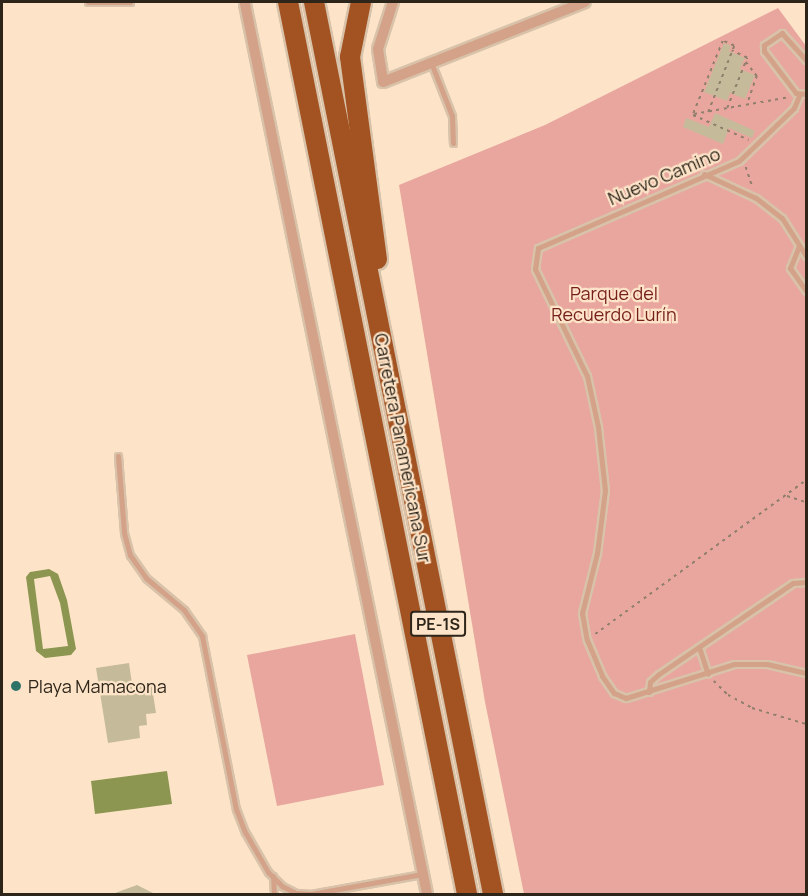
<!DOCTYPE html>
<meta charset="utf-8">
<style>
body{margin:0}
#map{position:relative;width:808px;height:896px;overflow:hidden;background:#fde4c8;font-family:Manrope,sans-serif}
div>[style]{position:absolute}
.green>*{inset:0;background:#e8a69e}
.water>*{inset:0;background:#8d9651}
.building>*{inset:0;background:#c5bb9a}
.path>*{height:1.5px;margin-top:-0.75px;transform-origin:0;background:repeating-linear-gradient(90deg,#8f7f6c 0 3px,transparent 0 7.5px)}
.roads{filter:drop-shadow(2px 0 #d8c2a9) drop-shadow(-2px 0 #d8c2a9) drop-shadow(0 2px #d8c2a9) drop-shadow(0 -2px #d8c2a9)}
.service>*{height:5px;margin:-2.5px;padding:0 2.5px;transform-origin:2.5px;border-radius:2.5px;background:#d3a288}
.minor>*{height:10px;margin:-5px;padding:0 5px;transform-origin:5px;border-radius:5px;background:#d3a288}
.motorway>*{height:20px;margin:-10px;padding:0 10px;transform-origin:10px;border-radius:10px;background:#a35321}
.dots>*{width:16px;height:16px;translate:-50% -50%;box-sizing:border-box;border:3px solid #fde4c8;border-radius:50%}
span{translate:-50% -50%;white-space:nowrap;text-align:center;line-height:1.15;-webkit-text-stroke:4.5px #fde4c8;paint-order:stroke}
.shield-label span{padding:2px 4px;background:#fde4c8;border:2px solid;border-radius:4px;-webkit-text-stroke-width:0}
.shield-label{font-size:16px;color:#2e251a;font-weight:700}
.street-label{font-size:18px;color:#2e251a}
.park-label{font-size:18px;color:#761e1b}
.poi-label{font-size:18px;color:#2e251a}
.left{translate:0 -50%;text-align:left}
.frame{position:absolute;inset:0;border:3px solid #2e251a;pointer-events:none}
</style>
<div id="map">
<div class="green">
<i style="clip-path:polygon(778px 8px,806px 46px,806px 894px,524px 894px,485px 702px,399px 185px,545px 125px)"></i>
<i style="clip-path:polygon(355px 634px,384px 785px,277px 806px,247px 655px)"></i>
</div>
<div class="water">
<i style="clip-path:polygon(evenodd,49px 569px,58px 574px,67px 600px,76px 649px,71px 655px,45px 658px,36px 651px,26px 577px,30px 572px,49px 569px,50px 576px,60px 603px,68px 646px,43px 649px,34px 579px,50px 576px)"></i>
<i style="clip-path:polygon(167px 771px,172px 804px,95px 814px,91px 781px)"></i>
</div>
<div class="building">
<i style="clip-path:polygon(724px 43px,731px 46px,729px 51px,745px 58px,740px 69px,755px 75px,745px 99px,730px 93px,727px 101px,704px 92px)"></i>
<i style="clip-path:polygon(715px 113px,755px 131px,752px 138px,729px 128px,723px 144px,683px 127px,686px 118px,709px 127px)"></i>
<i style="clip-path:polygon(129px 663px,132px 684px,151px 681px,156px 713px,146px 714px,147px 725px,139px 726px,140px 738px,108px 743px,96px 668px)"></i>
<i style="clip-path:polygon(137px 885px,155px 894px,115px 894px,115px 893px)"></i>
</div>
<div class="path">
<i style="left:746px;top:62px;width:18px;rotate:52deg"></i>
<i style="left:757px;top:76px;width:31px;rotate:109deg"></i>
<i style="left:727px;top:108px;width:54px;rotate:-68.2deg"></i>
<i style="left:747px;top:58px;width:17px;rotate:-155deg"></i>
<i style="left:708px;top:112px;width:71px;rotate:-68.5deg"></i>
<i style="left:734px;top:46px;width:12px;rotate:-156deg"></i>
<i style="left:723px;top:41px;width:80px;rotate:112.1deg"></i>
<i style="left:693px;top:115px;width:61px;rotate:24.1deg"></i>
<i style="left:694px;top:114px;width:97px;rotate:-10.1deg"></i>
<i style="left:746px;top:167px;width:22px;rotate:72deg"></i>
<i style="left:787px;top:496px;width:20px;rotate:18deg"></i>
<i style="left:595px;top:634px;width:261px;rotate:-36.1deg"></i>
<i style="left:714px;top:681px;width:20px;rotate:45deg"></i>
<i style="left:728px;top:695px;width:27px;rotate:28deg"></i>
<i style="left:752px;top:708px;width:56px;rotate:16.5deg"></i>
</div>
<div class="roads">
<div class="service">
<i style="left:88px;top:2px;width:42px"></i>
<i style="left:806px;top:60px;width:36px;rotate:-132deg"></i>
<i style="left:782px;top:33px;width:22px;rotate:146deg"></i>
<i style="left:764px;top:45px;width:6px;rotate:90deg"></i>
<i style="left:764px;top:51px;width:53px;rotate:52.7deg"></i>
<i style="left:796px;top:93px;width:10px;rotate:6deg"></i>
<i style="left:432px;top:65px;width:55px;rotate:68.6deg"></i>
<i style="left:452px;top:116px;width:27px;rotate:88deg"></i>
<i style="left:799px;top:96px;width:13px;rotate:113deg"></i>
<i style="left:794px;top:108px;width:76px;rotate:136.1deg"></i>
<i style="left:739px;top:161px;width:219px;rotate:156.6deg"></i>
<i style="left:538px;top:248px;width:21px;rotate:98deg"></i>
<i style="left:535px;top:269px;width:119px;rotate:64.1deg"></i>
<i style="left:587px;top:376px;width:52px;rotate:77.8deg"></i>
<i style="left:598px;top:427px;width:63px;rotate:83.7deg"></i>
<i style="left:605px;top:490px;width:64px;rotate:97.2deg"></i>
<i style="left:597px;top:553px;width:62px;rotate:104deg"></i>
<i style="left:582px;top:613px;width:27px;rotate:80deg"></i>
<i style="left:587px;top:640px;width:39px;rotate:67deg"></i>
<i style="left:602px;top:676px;width:21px;rotate:55deg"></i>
<i style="left:614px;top:693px;width:13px;rotate:23deg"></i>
<i style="left:626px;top:698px;width:113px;rotate:-17.5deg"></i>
<i style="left:734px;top:664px;width:33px"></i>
<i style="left:767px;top:664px;width:40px;rotate:13deg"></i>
<i style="left:704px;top:174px;width:57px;rotate:24.8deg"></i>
<i style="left:756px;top:198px;width:33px;rotate:38deg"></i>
<i style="left:782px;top:218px;width:45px;rotate:57.7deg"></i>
<i style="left:799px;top:246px;width:24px;rotate:112deg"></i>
<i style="left:790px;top:268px;width:28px;rotate:55deg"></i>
<i style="left:118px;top:456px;width:77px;rotate:85.5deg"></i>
<i style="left:124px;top:533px;width:23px;rotate:75deg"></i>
<i style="left:130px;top:555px;width:28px;rotate:55deg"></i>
<i style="left:146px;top:578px;width:50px;rotate:40.1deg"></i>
<i style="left:184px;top:610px;width:32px;rotate:55deg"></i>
<i style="left:202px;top:636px;width:176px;rotate:78.9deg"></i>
<i style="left:236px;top:809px;width:25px;rotate:69deg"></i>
<i style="left:245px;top:832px;width:46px;rotate:60.1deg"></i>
<i style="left:268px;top:872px;width:20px;rotate:45deg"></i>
<i style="left:282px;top:886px;width:16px;rotate:27deg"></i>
<i style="left:296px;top:893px;width:15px;rotate:4deg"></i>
<i style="left:311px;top:894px;width:113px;rotate:-10.2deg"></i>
<i style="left:699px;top:647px;width:28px;rotate:72deg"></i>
<i style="left:649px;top:692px;width:10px;rotate:-84deg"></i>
<i style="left:650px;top:682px;width:12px;rotate:-42deg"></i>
<i style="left:659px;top:674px;width:162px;rotate:-34.2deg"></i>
<i style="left:793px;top:583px;width:13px;rotate:-4deg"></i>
<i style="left:273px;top:876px;width:18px;rotate:87deg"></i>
</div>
<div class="minor">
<i style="left:393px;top:2px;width:49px;rotate:107.7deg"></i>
<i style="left:378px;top:49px;width:33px;rotate:81deg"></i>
<i style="left:383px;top:82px;width:217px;rotate:-21.6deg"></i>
<i style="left:245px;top:4px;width:908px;rotate:78.44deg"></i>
</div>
<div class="motorway">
<i style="left:288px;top:2px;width:910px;rotate:78.65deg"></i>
<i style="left:314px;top:2px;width:910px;rotate:78.65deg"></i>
<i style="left:361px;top:2px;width:56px;rotate:101.3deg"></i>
<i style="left:350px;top:57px;width:204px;rotate:82.4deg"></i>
</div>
</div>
<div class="dots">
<i style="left:16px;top:686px;background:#2d7367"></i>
</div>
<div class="shield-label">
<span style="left:438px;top:624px">PE-1S</span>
</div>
<div class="street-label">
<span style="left:664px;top:176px;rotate:-23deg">Nuevo Camino</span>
<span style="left:403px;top:448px;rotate:79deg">Carretera Panamericana Sur</span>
</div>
<div class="park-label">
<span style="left:614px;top:304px">Parque del<br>Recuerdo Lurín</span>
</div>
<div class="poi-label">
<span class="left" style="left:28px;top:686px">Playa Mamacona</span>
</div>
<div class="frame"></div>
</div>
